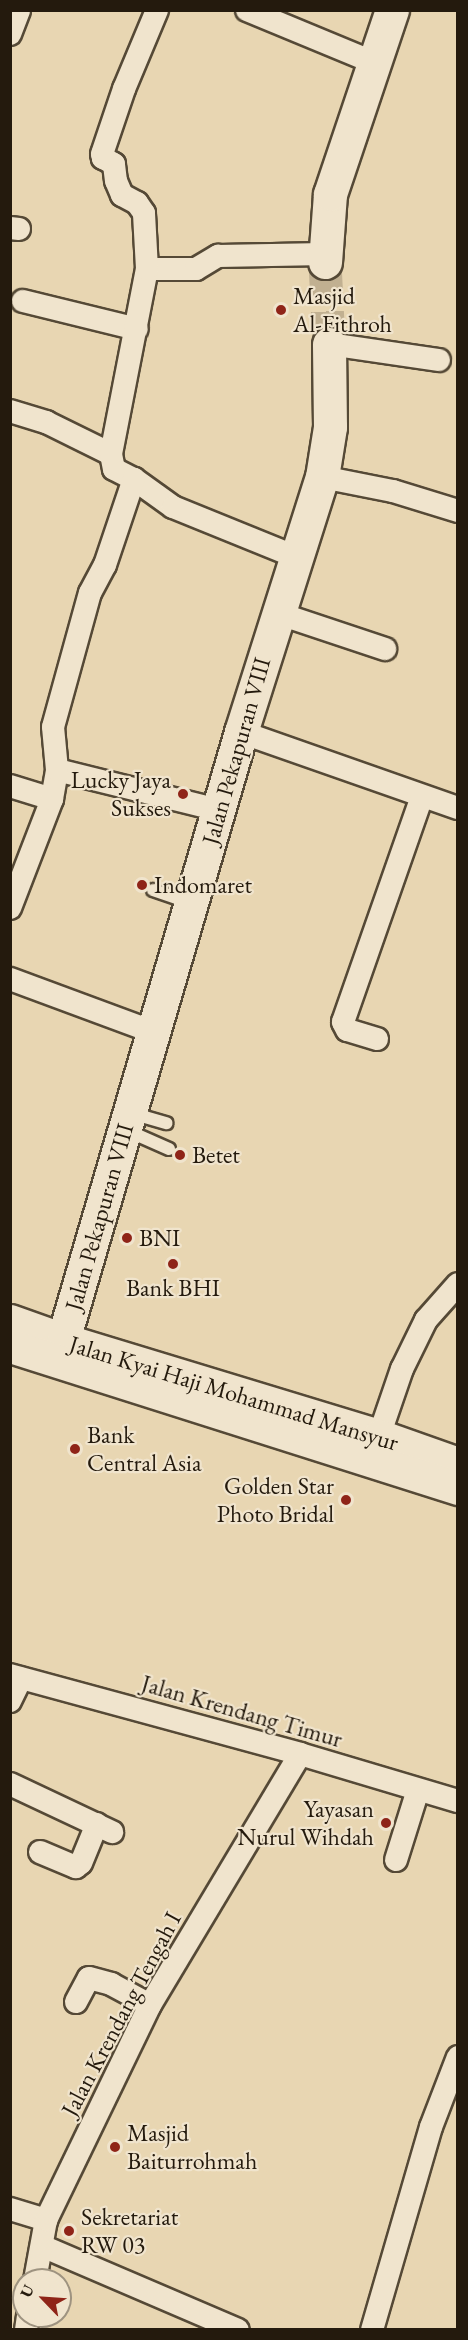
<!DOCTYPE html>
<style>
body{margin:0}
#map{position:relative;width:468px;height:2340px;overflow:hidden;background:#e8d6b2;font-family:"EB Garamond",serif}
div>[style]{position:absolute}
.secondary-tunnel>*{height:33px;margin-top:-16.5px;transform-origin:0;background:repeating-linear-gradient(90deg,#c1b091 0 33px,transparent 0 49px)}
.roads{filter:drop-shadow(2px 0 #554936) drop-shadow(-2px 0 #554936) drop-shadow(0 2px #554936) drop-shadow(0 -2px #554936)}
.lane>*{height:12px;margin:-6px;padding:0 6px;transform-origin:6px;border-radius:6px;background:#f0e4cd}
.street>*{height:22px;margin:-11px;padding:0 11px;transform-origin:11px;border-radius:11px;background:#f0e4cd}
.secondary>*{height:33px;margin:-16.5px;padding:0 16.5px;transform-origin:16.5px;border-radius:16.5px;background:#f0e4cd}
.dots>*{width:16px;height:16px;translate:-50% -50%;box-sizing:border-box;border:3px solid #f0e4cd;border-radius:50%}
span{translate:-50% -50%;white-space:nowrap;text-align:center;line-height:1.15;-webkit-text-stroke:4.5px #f0e4cd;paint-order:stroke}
.poi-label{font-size:24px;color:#241a0d}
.left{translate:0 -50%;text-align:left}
.right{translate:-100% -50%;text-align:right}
.street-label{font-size:24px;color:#241a0d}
.frame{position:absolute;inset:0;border:12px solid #241a0d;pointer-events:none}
.north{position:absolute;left:12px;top:2268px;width:60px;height:60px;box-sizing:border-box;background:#f0e4cd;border:2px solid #9e9380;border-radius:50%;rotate:295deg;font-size:16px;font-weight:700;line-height:24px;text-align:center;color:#241a0d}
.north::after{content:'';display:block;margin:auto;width:21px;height:27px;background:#8f2418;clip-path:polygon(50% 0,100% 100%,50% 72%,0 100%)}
</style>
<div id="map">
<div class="secondary-tunnel">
<i style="left:325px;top:262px;width:82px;rotate:87.2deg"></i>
</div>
<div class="roads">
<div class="lane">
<i style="left:153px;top:890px;width:39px;rotate:19deg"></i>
<i style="left:131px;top:1113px;width:37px;rotate:16deg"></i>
<i style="left:126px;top:1130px;width:47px;rotate:23.8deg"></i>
</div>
<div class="street">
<i style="left:247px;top:10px;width:139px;rotate:22.5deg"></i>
<i style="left:10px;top:34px;width:26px;rotate:-69deg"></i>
<i style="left:10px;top:228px;width:9px;rotate:6deg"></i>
<i style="left:147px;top:269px;width:49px"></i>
<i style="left:196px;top:269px;width:26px;rotate:-31deg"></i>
<i style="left:218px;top:256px;width:107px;rotate:-1.1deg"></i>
<i style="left:23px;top:301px;width:117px;rotate:13.8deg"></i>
<i style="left:329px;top:344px;width:111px;rotate:8.3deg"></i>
<i style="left:10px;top:411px;width:38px;rotate:17deg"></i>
<i style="left:46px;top:422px;width:72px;rotate:26.2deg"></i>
<i style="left:111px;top:454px;width:15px;rotate:79deg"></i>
<i style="left:114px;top:469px;width:22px;rotate:27deg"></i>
<i style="left:134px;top:479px;width:48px;rotate:35.7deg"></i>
<i style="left:173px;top:507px;width:133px;rotate:22.1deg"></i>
<i style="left:111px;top:454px;width:188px;rotate:-79deg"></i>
<i style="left:147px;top:269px;width:56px;rotate:-93.1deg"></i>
<i style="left:144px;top:213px;width:12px;rotate:-125deg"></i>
<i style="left:137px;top:203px;width:17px;rotate:-152deg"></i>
<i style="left:122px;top:195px;width:15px;rotate:-113deg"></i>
<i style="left:116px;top:181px;width:17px;rotate:-97deg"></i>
<i style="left:114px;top:164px;width:13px;rotate:-151deg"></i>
<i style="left:103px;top:158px;width:4px;rotate:-104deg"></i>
<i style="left:102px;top:154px;width:69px;rotate:-71.3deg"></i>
<i style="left:124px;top:89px;width:86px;rotate:-67.3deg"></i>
<i style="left:322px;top:477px;width:72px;rotate:11.2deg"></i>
<i style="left:393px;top:491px;width:68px;rotate:17.1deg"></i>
<i style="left:277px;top:613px;width:114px;rotate:18.4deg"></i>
<i style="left:241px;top:732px;width:230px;rotate:19.3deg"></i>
<i style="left:57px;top:770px;width:167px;rotate:13.9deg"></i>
<i style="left:10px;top:786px;width:44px;rotate:17.2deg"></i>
<i style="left:10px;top:908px;width:117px;rotate:-68.9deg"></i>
<i style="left:52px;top:799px;width:29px;rotate:-80deg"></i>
<i style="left:57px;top:770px;width:43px;rotate:-95.3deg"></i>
<i style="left:53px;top:727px;width:139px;rotate:-74.6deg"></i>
<i style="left:90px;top:593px;width:32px;rotate:-62deg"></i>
<i style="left:105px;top:565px;width:91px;rotate:-71.4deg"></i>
<i style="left:10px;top:979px;width:153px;rotate:20.3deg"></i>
<i style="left:377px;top:1039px;width:31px;rotate:-163deg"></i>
<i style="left:347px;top:1030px;width:9px;rotate:-117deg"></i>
<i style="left:343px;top:1022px;width:238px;rotate:-70.7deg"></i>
<i style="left:379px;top:1436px;width:71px;rotate:-71.1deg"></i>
<i style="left:402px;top:1369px;width:55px;rotate:-63.9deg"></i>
<i style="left:426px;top:1320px;width:48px;rotate:-48.4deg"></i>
<i style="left:10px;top:1675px;width:301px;rotate:15.2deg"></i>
<i style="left:300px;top:1754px;width:165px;rotate:16.6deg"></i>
<i style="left:10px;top:1701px;width:25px;rotate:-64deg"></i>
<i style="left:10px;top:1784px;width:113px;rotate:25.2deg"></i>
<i style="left:40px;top:1852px;width:39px;rotate:23deg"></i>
<i style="left:76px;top:1867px;width:6px;rotate:-39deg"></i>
<i style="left:81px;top:1863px;width:42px;rotate:-67.7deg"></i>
<i style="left:396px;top:1860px;width:73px;rotate:-72.6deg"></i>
<i style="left:76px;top:2002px;width:27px;rotate:-62deg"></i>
<i style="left:89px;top:1978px;width:23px;rotate:15deg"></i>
<i style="left:111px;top:1984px;width:44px;rotate:28.3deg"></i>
<i style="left:10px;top:2209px;width:38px;rotate:17deg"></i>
<i style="left:42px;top:2246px;width:213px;rotate:23.2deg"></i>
<i style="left:35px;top:2280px;width:61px;rotate:-79.6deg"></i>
<i style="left:46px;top:2220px;width:239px;rotate:-64.2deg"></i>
<i style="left:150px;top:2005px;width:292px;rotate:-59.1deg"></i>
<i style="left:26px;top:2330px;width:14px;rotate:-82deg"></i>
<i style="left:372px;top:2330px;width:211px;rotate:-73.8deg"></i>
<i style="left:431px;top:2127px;width:75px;rotate:-68.9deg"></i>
</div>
<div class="secondary">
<i style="left:325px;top:262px;width:68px;rotate:-85.8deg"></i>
<i style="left:330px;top:194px;width:194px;rotate:-71.4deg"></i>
<i style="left:10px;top:1321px;width:56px;rotate:19.7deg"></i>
<i style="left:63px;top:1340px;width:330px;rotate:16.9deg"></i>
<i style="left:379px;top:1436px;width:84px;rotate:19.5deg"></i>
<i style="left:63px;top:1340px;width:634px;rotate:-73.68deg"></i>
<i style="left:241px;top:732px;width:268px;rotate:-72.4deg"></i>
<i style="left:322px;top:477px;width:51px;rotate:-80.9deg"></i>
<i style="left:330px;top:427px;width:83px;rotate:-90.7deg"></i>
<i style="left:10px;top:1346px;width:470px;rotate:17.6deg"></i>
</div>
</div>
<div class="dots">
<i style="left:281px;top:310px;background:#8f2418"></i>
<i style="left:183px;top:794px;background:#8f2418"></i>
<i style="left:142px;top:885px;background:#8f2418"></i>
<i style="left:180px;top:1155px;background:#8f2418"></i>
<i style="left:127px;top:1238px;background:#8f2418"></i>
<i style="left:173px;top:1264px;background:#8f2418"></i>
<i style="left:75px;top:1449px;background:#8f2418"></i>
<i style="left:346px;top:1500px;background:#8f2418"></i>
<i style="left:386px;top:1823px;background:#8f2418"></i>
<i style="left:115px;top:2147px;background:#8f2418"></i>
<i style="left:69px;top:2231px;background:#8f2418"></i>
</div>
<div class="poi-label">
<span class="left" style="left:293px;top:310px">Masjid<br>Al-Fithroh</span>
<span class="right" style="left:171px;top:794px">Lucky Jaya<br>Sukses</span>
<span class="left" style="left:154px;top:885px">Indomaret</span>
<span class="left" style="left:192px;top:1155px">Betet</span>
<span class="left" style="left:139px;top:1238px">BNI</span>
<span style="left:173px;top:1288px">Bank BHI</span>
<span class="left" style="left:87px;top:1449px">Bank<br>Central Asia</span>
<span class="right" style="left:334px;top:1500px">Golden Star<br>Photo Bridal</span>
<span class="right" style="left:374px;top:1823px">Yayasan<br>Nurul Wihdah</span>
<span class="left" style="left:127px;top:2147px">Masjid<br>Baiturrohmah</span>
<span class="left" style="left:81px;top:2231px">Sekretariat<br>RW 03</span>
</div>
<div class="street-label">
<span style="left:236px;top:751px;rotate:-74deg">Jalan Pekapuran VIII</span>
<span style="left:99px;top:1217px;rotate:-74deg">Jalan Pekapuran VIII</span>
<span style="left:234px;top:1393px;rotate:17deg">Jalan Kyai Haji Mohammad Mansyur</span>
<span style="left:242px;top:1711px;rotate:16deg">Jalan Krendang Timur</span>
<span style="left:121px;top:2014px;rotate:-62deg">Jalan Krendang Tengah I</span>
</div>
<div class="frame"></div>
<div class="north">U</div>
</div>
